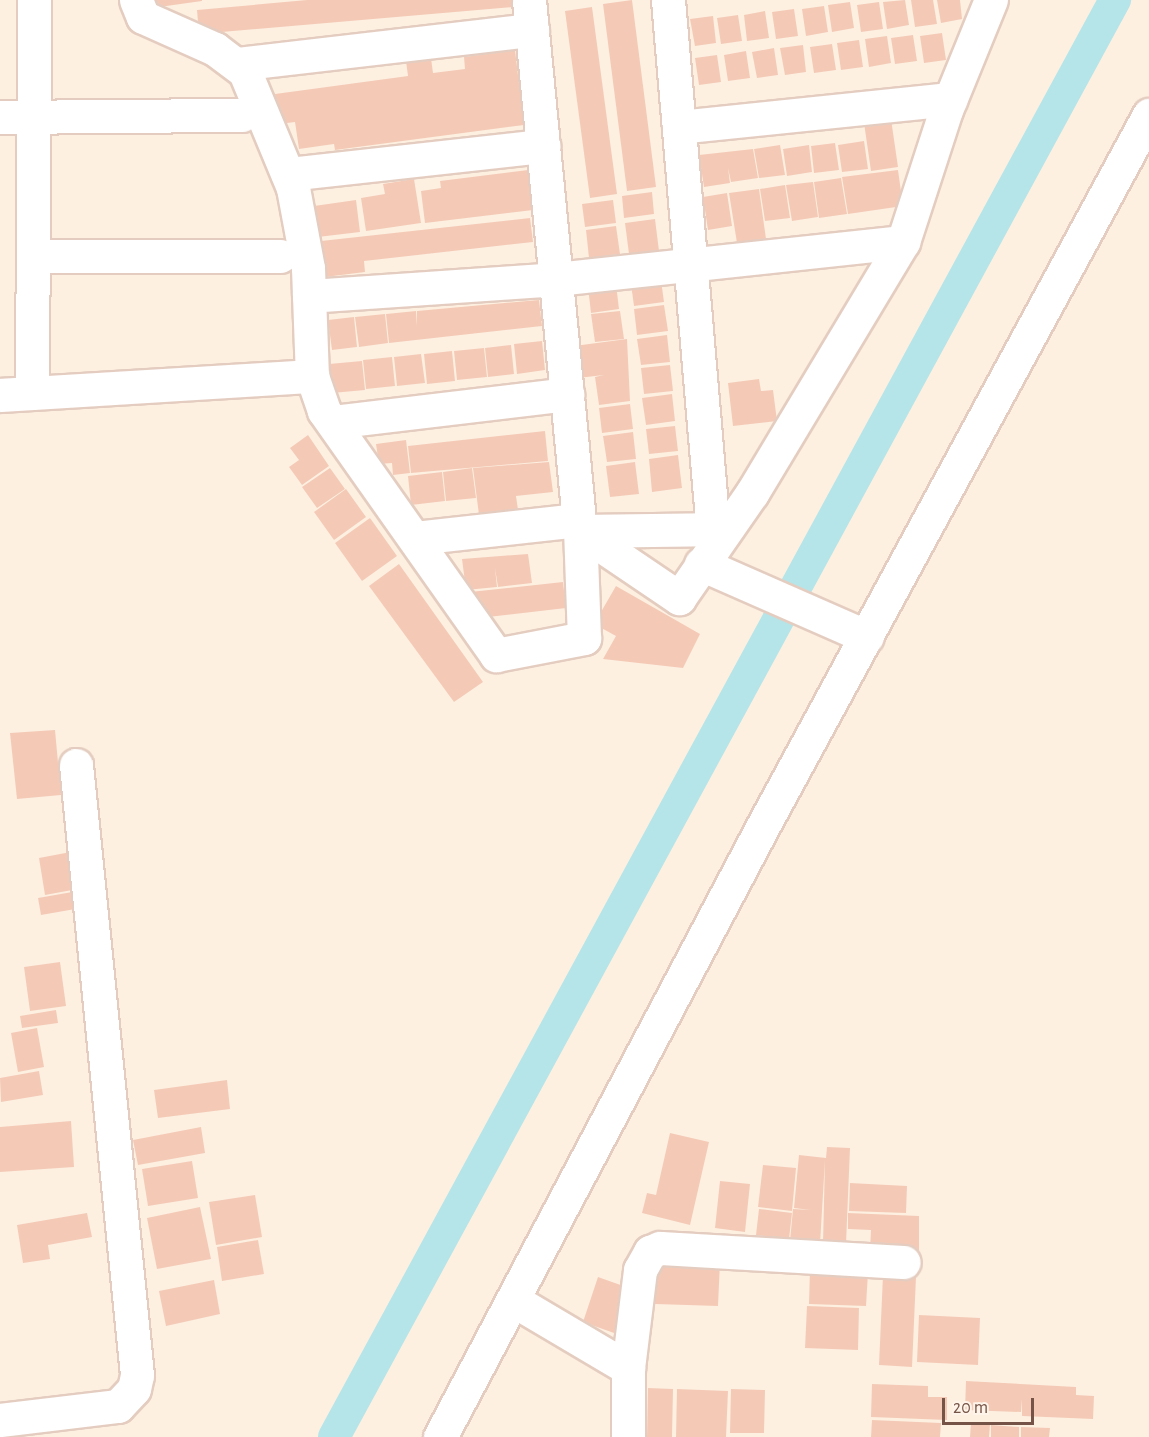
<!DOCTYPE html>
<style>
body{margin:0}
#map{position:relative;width:1149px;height:1437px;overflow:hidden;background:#fdf0e1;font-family:"Alegreya Sans",sans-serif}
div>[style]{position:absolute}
.canal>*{height:32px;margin:-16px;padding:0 16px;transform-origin:16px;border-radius:16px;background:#b5e5e8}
.building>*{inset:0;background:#f4cab7}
.roads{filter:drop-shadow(2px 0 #e4cdc0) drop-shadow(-2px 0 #e4cdc0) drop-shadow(0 2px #e4cdc0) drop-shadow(0 -2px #e4cdc0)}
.street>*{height:33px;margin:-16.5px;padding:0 16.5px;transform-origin:16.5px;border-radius:16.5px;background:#fff}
.secondary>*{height:33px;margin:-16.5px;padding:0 16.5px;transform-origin:16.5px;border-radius:16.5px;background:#fff}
span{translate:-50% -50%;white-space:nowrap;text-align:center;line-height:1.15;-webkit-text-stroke:6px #fff4e9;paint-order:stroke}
.scale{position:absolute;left:942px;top:1398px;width:92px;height:27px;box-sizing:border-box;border:3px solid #765347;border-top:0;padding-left:8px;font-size:18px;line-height:21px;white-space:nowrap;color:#765347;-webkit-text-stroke:4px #fff4e9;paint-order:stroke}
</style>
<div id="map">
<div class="canal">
<i style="left:334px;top:1437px;width:1636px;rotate:-61.48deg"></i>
</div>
<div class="building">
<i style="clip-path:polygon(150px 0,202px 0,202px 1px,152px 8px)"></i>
<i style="clip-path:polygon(307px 0,513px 0,514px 7px,199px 34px,197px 10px)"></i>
<i style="clip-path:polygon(632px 0,656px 187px,627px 191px,603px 4px)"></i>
<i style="clip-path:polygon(905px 0,909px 25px,887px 29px,883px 2px)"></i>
<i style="clip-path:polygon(911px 0,933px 0,937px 24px,915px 27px)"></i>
<i style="clip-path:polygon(937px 0,960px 0,962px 19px,941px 23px)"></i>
<i style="clip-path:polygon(850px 2px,854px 28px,832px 32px,828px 5px)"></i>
<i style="clip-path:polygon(879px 2px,883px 29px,861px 32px,857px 5px)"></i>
<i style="clip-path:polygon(824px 6px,828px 32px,806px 36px,802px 9px)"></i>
<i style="clip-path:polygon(592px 7px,617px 194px,590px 198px,565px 11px)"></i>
<i style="clip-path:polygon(794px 9px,798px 36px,776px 39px,772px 12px)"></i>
<i style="clip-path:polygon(765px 11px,769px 38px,747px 41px,744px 15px)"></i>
<i style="clip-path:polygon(738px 15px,742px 41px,721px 44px,717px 18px)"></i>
<i style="clip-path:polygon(713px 16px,716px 43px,695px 46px,690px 19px)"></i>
<i style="clip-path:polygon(942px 33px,946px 60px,924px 63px,920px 36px)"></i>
<i style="clip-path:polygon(913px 35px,917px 61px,895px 64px,891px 38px)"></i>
<i style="clip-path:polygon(887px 36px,891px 63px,869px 67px,865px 39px)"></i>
<i style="clip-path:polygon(859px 40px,863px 67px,841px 70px,837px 43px)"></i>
<i style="clip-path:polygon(832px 44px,836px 70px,814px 73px,810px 47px)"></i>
<i style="clip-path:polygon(803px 45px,806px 72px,785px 75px,780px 48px)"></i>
<i style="clip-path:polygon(774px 48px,778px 75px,757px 78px,752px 52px)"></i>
<i style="clip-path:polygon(515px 50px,524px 125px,335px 150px,334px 144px,299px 149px,295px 122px,279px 124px,275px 94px,408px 76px,406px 61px,431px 58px,433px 73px,465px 69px,464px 57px)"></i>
<i style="clip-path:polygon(746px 51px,750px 78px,728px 81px,724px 55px)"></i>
<i style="clip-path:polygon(717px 55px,721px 82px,699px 85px,695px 58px)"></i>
<i style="clip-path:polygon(891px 119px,898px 167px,871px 171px,864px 123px)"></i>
<i style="clip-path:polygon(864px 141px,868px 169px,842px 172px,838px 145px)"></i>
<i style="clip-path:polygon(835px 143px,839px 170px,814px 173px,811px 146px)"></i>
<i style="clip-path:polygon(780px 145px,785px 175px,759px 178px,754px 149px)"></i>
<i style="clip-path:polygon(809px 145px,812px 172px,787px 176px,783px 149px)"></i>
<i style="clip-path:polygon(753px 149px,758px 178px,731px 182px,728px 168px,730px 183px,704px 187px,699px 155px)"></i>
<i style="clip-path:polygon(528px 170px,533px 210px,425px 223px,421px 191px,441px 188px,440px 181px)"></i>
<i style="clip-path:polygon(898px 170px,903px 206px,848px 214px,842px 177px)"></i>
<i style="clip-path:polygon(841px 178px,847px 214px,819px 218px,814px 182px)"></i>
<i style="clip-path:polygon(414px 179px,421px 223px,366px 231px,361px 198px,385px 194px,383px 184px)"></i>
<i style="clip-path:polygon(813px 182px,818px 217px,792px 221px,786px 185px)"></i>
<i style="clip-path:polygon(785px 185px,790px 218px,765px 221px,760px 189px)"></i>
<i style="clip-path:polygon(759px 189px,766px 239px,737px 243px,729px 193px)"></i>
<i style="clip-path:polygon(652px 192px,654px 214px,624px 218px,622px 196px)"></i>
<i style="clip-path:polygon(727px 193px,732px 226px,708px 230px,703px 197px)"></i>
<i style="clip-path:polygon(356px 200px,360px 232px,318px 237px,314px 206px)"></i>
<i style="clip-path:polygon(613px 200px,616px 223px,585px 227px,582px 204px)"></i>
<i style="clip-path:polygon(530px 218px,533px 242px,364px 261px,365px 272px,325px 277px,321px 241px)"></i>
<i style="clip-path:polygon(655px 219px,659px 251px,629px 254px,625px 223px)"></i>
<i style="clip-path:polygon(616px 226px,620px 254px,589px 258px,586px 230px)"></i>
<i style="clip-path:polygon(660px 273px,664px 302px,634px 306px,630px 277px)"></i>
<i style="clip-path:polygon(616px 284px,619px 309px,591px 313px,588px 287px)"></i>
<i style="clip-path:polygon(539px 300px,542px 326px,389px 343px,386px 314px,416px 311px,417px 326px,417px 311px)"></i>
<i style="clip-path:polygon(664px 305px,668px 331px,637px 335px,634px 309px)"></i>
<i style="clip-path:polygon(620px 311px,624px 339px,595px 342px,591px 314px)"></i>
<i style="clip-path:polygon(385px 314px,388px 343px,359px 347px,355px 317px)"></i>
<i style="clip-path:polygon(354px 317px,357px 347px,332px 350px,328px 320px)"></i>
<i style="clip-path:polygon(667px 335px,670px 362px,641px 365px,637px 339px)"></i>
<i style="clip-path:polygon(627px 339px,630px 401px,599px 405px,595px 377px,604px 375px,578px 378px,574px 346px)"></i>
<i style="clip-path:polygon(542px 341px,545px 370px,517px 374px,514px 344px)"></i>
<i style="clip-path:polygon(511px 345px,514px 374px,488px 377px,485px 348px)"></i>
<i style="clip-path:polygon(484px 348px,487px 377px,457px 380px,454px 351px)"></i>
<i style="clip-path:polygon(452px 351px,455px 381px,427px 384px,424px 354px)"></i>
<i style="clip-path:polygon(421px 354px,425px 383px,397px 386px,394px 357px)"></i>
<i style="clip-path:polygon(392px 357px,395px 386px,366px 389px,363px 360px)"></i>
<i style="clip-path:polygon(362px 361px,365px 390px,332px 393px,329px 364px)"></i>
<i style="clip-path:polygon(670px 365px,673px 391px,644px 394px,641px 368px)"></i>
<i style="clip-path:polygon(759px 379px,761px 391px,773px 390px,777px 421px,733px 426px,728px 383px)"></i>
<i style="clip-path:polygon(672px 394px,675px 421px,646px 425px,642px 398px)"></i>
<i style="clip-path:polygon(630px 404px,633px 429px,602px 433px,599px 408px)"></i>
<i style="clip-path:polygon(675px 426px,678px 451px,649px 454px,646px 429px)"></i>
<i style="clip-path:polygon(545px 431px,548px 461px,411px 473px,408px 446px)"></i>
<i style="clip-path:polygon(633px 432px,636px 459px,607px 462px,603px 436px)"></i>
<i style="clip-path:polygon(308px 435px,329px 466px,302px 485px,289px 467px,299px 460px,290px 448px)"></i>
<i style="clip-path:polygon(406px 440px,410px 473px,393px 475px,392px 463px,379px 464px,376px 444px)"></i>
<i style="clip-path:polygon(678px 455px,682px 488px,652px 492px,649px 459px)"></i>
<i style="clip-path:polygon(549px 462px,553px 492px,516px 496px,518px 510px,479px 515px,473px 468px)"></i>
<i style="clip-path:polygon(635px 462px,639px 494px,610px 497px,606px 466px)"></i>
<i style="clip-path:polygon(330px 468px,345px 489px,317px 508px,302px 487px)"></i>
<i style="clip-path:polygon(472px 468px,476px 498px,446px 501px,443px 472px)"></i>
<i style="clip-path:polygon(442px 472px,445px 501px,411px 505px,408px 476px)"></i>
<i style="clip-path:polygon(346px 489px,366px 517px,334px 540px,314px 512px)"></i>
<i style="clip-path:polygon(370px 518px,397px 556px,362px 581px,335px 543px)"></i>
<i style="clip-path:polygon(528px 554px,532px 583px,498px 587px,495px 568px,497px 587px,466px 590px,462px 559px)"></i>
<i style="clip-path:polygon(399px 564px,483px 682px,454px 702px,369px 586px)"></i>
<i style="clip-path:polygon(563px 582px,566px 608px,488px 617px,470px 592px)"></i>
<i style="clip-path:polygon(616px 586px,700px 634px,683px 668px,603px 659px,616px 636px,594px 624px)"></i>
<i style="clip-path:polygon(55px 730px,61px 795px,17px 799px,10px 733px)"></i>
<i style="clip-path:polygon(76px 851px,83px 888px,45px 895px,39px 858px)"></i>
<i style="clip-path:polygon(78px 891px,81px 908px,41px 915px,38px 898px)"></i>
<i style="clip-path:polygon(60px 962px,66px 1006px,30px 1011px,24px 967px)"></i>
<i style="clip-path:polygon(56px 1010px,58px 1023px,22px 1028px,20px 1016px)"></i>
<i style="clip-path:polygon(37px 1028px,44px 1067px,18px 1072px,11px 1033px)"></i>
<i style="clip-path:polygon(39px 1071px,43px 1095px,1px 1102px,0 1078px)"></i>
<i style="clip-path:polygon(227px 1080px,230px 1109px,158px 1118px,154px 1090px)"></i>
<i style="clip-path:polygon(71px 1121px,74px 1167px,0 1172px,0 1127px)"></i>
<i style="clip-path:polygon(201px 1127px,205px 1153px,138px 1165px,133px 1140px)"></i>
<i style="clip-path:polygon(670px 1133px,709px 1142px,690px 1225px,642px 1213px,647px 1193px,656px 1195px)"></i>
<i style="clip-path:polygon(827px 1147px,850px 1148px,846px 1244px,823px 1243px,825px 1160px,820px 1244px,790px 1241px,793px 1209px,810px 1210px,794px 1208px,799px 1155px,826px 1158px)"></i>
<i style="clip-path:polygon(192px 1161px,198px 1198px,148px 1206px,142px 1169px)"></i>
<i style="clip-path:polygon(763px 1165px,796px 1168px,792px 1211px,758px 1207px)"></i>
<i style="clip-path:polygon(720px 1181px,750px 1184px,745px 1232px,715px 1228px)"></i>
<i style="clip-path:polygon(850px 1183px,907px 1186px,906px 1213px,849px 1211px)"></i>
<i style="clip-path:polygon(255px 1195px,262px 1237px,216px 1245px,209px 1202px)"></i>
<i style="clip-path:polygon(200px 1207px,211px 1259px,157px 1269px,147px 1218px)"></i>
<i style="clip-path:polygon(759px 1209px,792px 1213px,789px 1239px,756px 1235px)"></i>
<i style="clip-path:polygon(87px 1213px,92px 1237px,48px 1245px,50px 1259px,23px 1263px,17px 1225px)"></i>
<i style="clip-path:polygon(848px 1213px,919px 1216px,919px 1252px,870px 1250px,871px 1230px,848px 1229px)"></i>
<i style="clip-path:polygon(258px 1240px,264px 1274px,222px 1281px,217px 1247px)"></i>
<i style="clip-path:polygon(657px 1260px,720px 1262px,718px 1306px,655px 1304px)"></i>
<i style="clip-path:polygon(810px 1269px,868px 1272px,866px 1306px,809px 1304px)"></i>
<i style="clip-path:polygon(883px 1275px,916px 1277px,912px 1367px,879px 1365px)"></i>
<i style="clip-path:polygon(598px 1277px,629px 1288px,614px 1333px,583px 1322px)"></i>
<i style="clip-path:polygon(214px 1280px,220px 1314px,166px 1326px,159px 1291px)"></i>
<i style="clip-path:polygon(807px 1306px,859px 1308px,858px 1350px,805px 1348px)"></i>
<i style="clip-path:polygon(919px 1315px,980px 1318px,978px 1365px,917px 1362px)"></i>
<i style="clip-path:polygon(966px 1381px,1076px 1387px,1076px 1395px,1094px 1396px,1093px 1419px,1022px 1416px,1022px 1399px,1021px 1412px,965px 1410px)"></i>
<i style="clip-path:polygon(872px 1384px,928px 1386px,928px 1397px,947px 1397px,947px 1420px,871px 1417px)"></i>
<i style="clip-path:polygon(648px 1388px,673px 1389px,672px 1437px,647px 1437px)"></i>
<i style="clip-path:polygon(677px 1389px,728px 1391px,726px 1437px,676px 1437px)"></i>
<i style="clip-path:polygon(731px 1389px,765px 1390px,764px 1433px,730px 1433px)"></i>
<i style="clip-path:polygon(872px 1420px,941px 1423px,940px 1437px,871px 1437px)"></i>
<i style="clip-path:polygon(971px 1423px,990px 1424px,989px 1437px,970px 1437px)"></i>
<i style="clip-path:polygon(991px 1425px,1019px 1427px,1019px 1437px,991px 1437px)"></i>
<i style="clip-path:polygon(1021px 1427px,1050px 1428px,1049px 1437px,1021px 1437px)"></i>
</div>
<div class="roads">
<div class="street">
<i style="left:136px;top:0;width:18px;rotate:68deg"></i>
<i style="left:143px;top:17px;width:79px;rotate:24deg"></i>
<i style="left:215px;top:49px;width:38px;rotate:37deg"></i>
<i style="left:245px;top:72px;width:126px;rotate:67.5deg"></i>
<i style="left:293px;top:188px;width:81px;rotate:79.4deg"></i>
<i style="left:308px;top:268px;width:108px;rotate:87.9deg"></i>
<i style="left:312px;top:376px;width:37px;rotate:71deg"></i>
<i style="left:324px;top:411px;width:299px;rotate:54.8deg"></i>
<i style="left:496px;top:655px;width:90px;rotate:-10.9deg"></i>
<i style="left:584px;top:638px;width:107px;rotate:-92.1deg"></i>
<i style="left:580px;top:531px;width:533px;rotate:-95.49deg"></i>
<i style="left:668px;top:0;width:532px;rotate:85.15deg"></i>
<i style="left:237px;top:64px;width:297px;rotate:-6.6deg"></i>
<i style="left:0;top:117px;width:242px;rotate:-0.5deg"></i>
<i style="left:679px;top:127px;width:273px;rotate:-5.9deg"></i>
<i style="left:288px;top:174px;width:257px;rotate:-6.3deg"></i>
<i style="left:33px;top:256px;width:247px"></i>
<i style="left:309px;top:296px;width:248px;rotate:-3.9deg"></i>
<i style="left:556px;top:279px;width:349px;rotate:-6.1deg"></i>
<i style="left:32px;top:393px;width:393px;rotate:-89.7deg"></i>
<i style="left:0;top:395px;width:313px;rotate:-3.5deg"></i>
<i style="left:333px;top:422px;width:236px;rotate:-6.8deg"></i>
<i style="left:580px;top:531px;width:120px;rotate:34.1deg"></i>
<i style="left:679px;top:598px;width:128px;rotate:-55.2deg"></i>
<i style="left:752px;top:493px;width:293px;rotate:-59deg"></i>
<i style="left:903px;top:242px;width:139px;rotate:-72deg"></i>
<i style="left:946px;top:110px;width:119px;rotate:-67.8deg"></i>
<i style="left:580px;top:531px;width:145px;rotate:-0.8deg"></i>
<i style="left:415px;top:538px;width:164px;rotate:-6.3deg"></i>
<i style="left:701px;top:564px;width:181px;rotate:23.7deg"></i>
<i style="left:513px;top:1300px;width:134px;rotate:30.6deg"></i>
<i style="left:628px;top:1368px;width:69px;rotate:90deg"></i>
<i style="left:628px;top:1368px;width:99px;rotate:-83deg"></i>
<i style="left:640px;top:1270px;width:21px;rotate:-61deg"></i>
<i style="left:650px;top:1252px;width:11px;rotate:-22deg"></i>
<i style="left:660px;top:1248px;width:244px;rotate:3.3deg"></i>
<i style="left:0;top:1420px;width:119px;rotate:-6.8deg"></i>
<i style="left:118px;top:1406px;width:23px;rotate:-47deg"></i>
<i style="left:134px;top:1389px;width:14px;rotate:-78deg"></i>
<i style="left:137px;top:1375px;width:613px;rotate:-95.71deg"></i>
</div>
<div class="secondary">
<i style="left:440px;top:1437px;width:693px;rotate:-62.14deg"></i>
<i style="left:764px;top:824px;width:807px;rotate:-61.5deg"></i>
</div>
</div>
<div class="scale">20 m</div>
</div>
